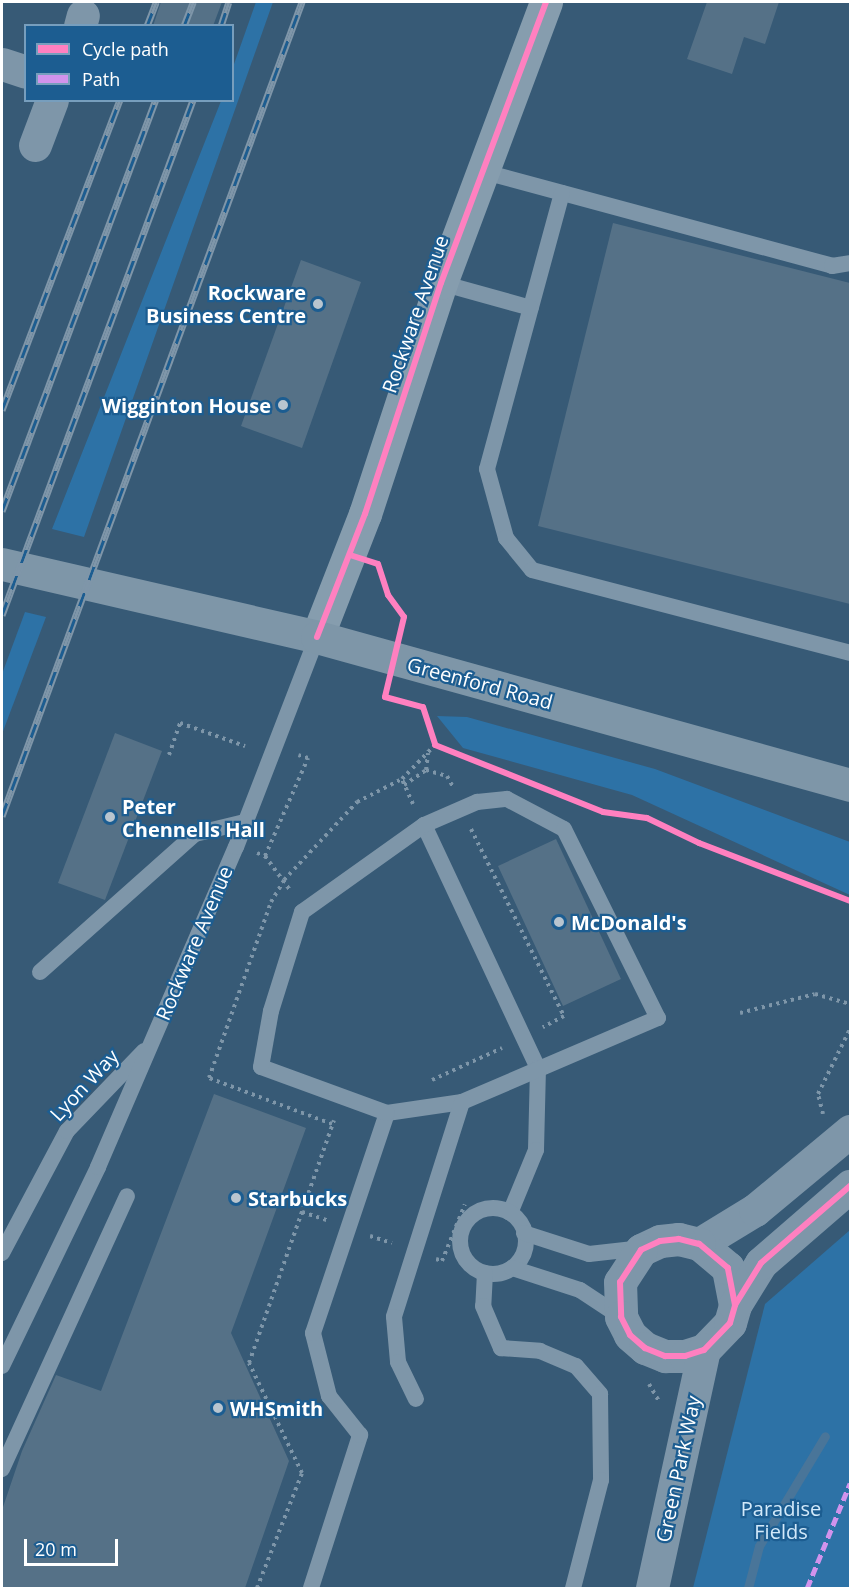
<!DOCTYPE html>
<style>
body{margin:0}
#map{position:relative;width:852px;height:1590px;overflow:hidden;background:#375a76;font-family:"Open Sans",sans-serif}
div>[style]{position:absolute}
.green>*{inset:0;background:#2d72a6}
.stream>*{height:9px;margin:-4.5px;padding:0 4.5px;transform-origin:4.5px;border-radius:4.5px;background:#497599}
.building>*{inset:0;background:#557187}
.path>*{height:4px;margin-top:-2px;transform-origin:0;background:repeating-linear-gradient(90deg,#7e96a9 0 3px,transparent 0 7.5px)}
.lane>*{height:16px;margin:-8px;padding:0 8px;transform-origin:8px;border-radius:8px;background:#7e96a9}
.lane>.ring{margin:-8px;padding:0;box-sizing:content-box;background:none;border:16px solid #7e96a9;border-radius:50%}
.street>*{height:33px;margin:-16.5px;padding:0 16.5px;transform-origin:16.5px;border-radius:16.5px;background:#7e96a9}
.secondary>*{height:33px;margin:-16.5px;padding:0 16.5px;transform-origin:16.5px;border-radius:16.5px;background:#869dae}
.primary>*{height:33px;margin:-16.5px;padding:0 16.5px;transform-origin:16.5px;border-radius:16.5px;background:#7e96a8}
.rail>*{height:7px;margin-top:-3.5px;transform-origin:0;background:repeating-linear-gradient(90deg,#1c5d91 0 14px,#7f96a9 0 28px);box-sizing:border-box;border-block:2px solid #7f96a9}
.quiet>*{height:4.5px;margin-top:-2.25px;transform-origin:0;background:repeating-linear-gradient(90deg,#d193ec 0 9px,transparent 0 13.5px)}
.cycleway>*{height:6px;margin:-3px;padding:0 3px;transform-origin:3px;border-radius:3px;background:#ff80c0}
.dots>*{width:16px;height:16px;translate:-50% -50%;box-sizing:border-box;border:3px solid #1c5d91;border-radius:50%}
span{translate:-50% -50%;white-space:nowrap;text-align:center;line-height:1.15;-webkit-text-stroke:4.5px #1c5d91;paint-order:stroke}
.poi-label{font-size:20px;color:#fff;font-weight:700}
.right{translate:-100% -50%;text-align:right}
.left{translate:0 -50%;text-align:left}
.street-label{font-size:20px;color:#fff}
.park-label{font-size:20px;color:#d2e9fa}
.frame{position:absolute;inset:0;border:3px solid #fff;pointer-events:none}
.legend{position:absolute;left:24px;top:24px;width:210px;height:78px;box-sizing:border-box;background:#1c5d91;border:2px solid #779ebd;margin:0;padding:8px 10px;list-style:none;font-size:18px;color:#fff}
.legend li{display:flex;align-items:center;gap:12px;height:30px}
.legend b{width:30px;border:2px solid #779ebd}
.scale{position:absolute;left:24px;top:1539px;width:94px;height:27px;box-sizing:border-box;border:3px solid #fff;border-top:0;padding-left:8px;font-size:18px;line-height:21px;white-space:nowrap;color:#fff;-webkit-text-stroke:4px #1c5d91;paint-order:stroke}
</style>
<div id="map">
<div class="green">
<i style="clip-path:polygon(256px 2px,273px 2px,84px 537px,52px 529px,221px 101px,232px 100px,233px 67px)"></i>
<i style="clip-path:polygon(25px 612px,46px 617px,2px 734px,2px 674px)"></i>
<i style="clip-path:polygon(437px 716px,467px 717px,655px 769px,850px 842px,850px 895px,632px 795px,463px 748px)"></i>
<i style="clip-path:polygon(850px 1230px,850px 1588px,693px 1588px,765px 1304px)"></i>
</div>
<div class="stream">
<i style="left:748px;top:1588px;width:43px;rotate:-75.3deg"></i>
<i style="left:759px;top:1546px;width:128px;rotate:-59deg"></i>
</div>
<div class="building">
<i style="clip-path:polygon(161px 2px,222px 2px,213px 26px,153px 26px)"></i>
<i style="clip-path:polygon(707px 2px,779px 2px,765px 44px,744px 37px,732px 74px,687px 59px)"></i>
<i style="clip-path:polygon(613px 223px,850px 283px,850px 604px,538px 526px)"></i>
<i style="clip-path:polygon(301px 260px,361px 282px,302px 448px,241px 426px)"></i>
<i style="clip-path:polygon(115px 733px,162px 751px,105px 900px,58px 883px)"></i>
<i style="clip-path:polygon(556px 839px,621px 979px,563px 1006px,498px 866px)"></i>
<i style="clip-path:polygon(214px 1094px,306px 1128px,231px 1333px,289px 1461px,245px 1588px,2px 1588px,2px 1510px,22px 1451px,56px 1375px,101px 1391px)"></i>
</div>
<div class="path">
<i style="left:169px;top:755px;width:34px;rotate:-71deg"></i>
<i style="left:180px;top:723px;width:69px;rotate:19.5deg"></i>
<i style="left:426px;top:770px;width:17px;rotate:-83deg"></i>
<i style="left:404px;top:785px;width:27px;rotate:-34deg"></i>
<i style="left:426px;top:770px;width:22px;rotate:16deg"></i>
<i style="left:447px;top:776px;width:13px;rotate:61deg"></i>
<i style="left:413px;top:804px;width:27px;rotate:-114deg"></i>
<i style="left:402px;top:779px;width:47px;rotate:-45.9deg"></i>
<i style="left:471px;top:829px;width:209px;rotate:63.6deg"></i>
<i style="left:564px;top:1016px;width:24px;rotate:152deg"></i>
<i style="left:257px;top:853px;width:9px;rotate:21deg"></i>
<i style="left:265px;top:856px;width:107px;rotate:-66.3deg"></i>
<i style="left:308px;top:758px;width:10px;rotate:-163deg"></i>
<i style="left:265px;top:856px;width:42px;rotate:53.7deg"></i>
<i style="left:740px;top:1013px;width:77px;rotate:-14.2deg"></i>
<i style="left:815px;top:994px;width:36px;rotate:16deg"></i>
<i style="left:432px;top:1080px;width:77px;rotate:-24.6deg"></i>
<i style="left:823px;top:1114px;width:21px;rotate:-104deg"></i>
<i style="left:818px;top:1094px;width:72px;rotate:-63.8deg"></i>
<i style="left:332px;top:1124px;width:131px;rotate:-159.5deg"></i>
<i style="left:209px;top:1078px;width:187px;rotate:-70.6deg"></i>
<i style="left:271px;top:902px;width:26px;rotate:-59deg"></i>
<i style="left:284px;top:880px;width:107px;rotate:-46.9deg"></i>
<i style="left:357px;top:802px;width:51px;rotate:-27.1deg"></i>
<i style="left:302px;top:1212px;width:26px;rotate:18deg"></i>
<i style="left:370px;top:1236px;width:23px;rotate:18deg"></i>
<i style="left:436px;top:1259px;width:6px;rotate:18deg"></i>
<i style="left:442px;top:1261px;width:61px;rotate:-68deg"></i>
<i style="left:649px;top:1384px;width:20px;rotate:60deg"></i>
<i style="left:257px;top:1588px;width:123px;rotate:-68.6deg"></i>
<i style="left:302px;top:1473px;width:122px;rotate:-115.7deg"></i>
<i style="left:249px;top:1363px;width:257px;rotate:-70.7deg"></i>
</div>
<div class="lane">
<i style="left:481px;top:171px;width:364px;rotate:15.1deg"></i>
<i style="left:832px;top:266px;width:18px;rotate:-9deg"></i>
<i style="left:562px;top:193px;width:286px;rotate:105.2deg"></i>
<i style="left:487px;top:469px;width:72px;rotate:74.6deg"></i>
<i style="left:506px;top:538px;width:41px;rotate:50.9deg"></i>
<i style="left:532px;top:570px;width:329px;rotate:14.6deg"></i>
<i style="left:441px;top:283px;width:93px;rotate:15.5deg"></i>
<i style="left:424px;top:825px;width:268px;rotate:64.9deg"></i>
<i style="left:538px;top:1068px;width:82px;rotate:91.4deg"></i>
<i style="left:536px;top:1150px;width:68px;rotate:112.4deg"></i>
<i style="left:40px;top:972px;width:208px;rotate:-41.7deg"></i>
<i style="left:195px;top:834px;width:51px;rotate:-13.5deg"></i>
<i style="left:387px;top:1113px;width:76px;rotate:-8.3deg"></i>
<i class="ring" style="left:460px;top:1208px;width:50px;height:50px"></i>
<i style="left:524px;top:1233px;width:68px;rotate:17.9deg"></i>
<i style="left:589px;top:1254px;width:54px;rotate:-6.3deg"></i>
<i style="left:2px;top:1253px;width:138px;rotate:-62deg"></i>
<i style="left:67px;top:1131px;width:111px;rotate:-46.1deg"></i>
<i style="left:512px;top:1268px;width:71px;rotate:17.9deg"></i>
<i style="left:580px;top:1290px;width:49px;rotate:33.4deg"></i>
<i style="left:485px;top:1273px;width:33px;rotate:93deg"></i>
<i style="left:483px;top:1306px;width:46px;rotate:66.8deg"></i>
<i style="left:501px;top:1348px;width:39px;rotate:4deg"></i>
<i style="left:540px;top:1351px;width:39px;rotate:23deg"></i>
<i style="left:576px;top:1366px;width:37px;rotate:49deg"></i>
<i style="left:600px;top:1394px;width:86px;rotate:89.3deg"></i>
<i style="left:601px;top:1480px;width:112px;rotate:104.5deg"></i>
<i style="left:2px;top:1366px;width:221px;rotate:-64.2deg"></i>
<i style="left:98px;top:1167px;width:348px;rotate:-66.7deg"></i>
<i style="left:236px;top:847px;width:225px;rotate:-68.9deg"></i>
<i style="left:2px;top:1469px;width:300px;rotate:-65.4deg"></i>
<i style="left:311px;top:1588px;width:161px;rotate:-72.2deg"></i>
<i style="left:360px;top:1435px;width:50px;rotate:-128.5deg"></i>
<i style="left:329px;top:1396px;width:65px;rotate:-104.3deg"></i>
<i style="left:313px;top:1333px;width:232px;rotate:-71.4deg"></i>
<i style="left:387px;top:1113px;width:134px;rotate:-159.9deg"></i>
<i style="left:261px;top:1067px;width:57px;rotate:-79.9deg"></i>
<i style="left:271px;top:1011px;width:104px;rotate:-72.6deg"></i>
<i style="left:302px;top:912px;width:150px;rotate:-35.5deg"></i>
<i style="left:424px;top:825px;width:58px;rotate:-23.5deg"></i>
<i style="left:477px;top:802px;width:30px;rotate:-6deg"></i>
<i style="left:507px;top:799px;width:64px;rotate:27.8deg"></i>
<i style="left:564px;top:829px;width:211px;rotate:63.6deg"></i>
<i style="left:658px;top:1018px;width:213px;rotate:156.8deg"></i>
<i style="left:462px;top:1102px;width:225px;rotate:107.6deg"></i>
<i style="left:394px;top:1317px;width:45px;rotate:84.9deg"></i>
<i style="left:398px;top:1362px;width:41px;rotate:64.1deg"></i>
</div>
<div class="street">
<i style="left:80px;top:26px;width:11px;rotate:-75deg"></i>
<i style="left:2px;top:64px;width:25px;rotate:18deg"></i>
<i style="left:35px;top:145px;width:48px;rotate:-69.3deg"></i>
<i style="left:699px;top:1244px;width:66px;rotate:-31.3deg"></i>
<i style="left:755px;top:1210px;width:124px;rotate:-39.7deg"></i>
<i style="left:735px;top:1305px;width:38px;rotate:-101deg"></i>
<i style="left:728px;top:1268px;width:38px;rotate:-140deg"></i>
<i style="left:699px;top:1244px;width:21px;rotate:-166deg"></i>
<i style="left:679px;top:1239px;width:19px;rotate:174deg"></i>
<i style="left:660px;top:1241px;width:21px;rotate:155deg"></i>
<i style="left:641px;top:1250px;width:38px;rotate:123deg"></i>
<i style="left:620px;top:1282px;width:35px;rotate:88deg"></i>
<i style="left:621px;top:1317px;width:20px;rotate:63deg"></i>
<i style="left:630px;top:1335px;width:20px;rotate:41deg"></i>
<i style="left:645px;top:1348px;width:22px;rotate:22deg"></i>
<i style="left:665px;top:1356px;width:20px"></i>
<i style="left:685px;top:1356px;width:20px;rotate:-18deg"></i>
<i style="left:704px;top:1350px;width:37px;rotate:-46deg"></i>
<i style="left:730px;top:1323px;width:19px;rotate:-74deg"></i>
<i style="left:735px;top:1305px;width:49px;rotate:-58.2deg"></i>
<i style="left:761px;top:1263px;width:118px;rotate:-40.9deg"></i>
<i style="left:652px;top:1588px;width:244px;rotate:-77.7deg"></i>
</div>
<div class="secondary">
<i style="left:317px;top:637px;width:132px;rotate:-68.7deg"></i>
<i style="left:365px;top:514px;width:243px;rotate:-71.8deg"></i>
<i style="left:441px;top:283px;width:300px;rotate:-69.5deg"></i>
</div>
<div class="primary">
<i style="left:2px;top:564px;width:323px;rotate:13deg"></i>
<i style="left:317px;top:637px;width:553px;rotate:15.52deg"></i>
</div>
<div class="rail">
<i style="left:147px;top:26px;width:26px;rotate:-69deg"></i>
<i style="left:184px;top:26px;width:26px;rotate:-69deg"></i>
<i style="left:221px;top:26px;width:25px;rotate:-72deg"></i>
<i style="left:2px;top:410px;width:332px;rotate:-69.2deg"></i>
<i style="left:2px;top:511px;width:439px;rotate:-69.5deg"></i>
<i style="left:2px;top:615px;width:549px;rotate:-69.65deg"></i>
<i style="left:2px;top:816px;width:868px;rotate:-69.77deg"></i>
</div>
<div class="quiet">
<i style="left:807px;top:1588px;width:113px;rotate:-67.7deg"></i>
</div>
<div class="cycleway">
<i style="left:350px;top:555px;width:29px;rotate:18deg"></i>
<i style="left:378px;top:564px;width:33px;rotate:72deg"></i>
<i style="left:388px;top:595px;width:27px;rotate:54deg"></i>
<i style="left:404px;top:617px;width:82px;rotate:103.4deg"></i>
<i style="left:385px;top:697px;width:39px;rotate:15deg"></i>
<i style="left:423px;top:707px;width:40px;rotate:72deg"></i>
<i style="left:435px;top:745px;width:181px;rotate:21.7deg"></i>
<i style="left:603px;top:812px;width:44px;rotate:7.8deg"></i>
<i style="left:647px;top:818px;width:58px;rotate:25.7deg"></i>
<i style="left:699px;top:843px;width:162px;rotate:21deg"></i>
<i style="left:317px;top:637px;width:132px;rotate:-68.7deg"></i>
<i style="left:365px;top:514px;width:243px;rotate:-71.8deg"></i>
<i style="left:441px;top:283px;width:300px;rotate:-69.5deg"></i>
<i style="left:735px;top:1305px;width:38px;rotate:-101deg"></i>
<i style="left:728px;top:1268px;width:38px;rotate:-140deg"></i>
<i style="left:699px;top:1244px;width:21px;rotate:-166deg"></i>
<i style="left:679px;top:1239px;width:19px;rotate:174deg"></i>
<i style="left:660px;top:1241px;width:21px;rotate:155deg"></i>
<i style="left:641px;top:1250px;width:38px;rotate:123deg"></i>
<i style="left:620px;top:1282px;width:35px;rotate:88deg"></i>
<i style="left:621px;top:1317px;width:20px;rotate:63deg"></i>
<i style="left:630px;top:1335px;width:20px;rotate:41deg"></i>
<i style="left:645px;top:1348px;width:22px;rotate:22deg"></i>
<i style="left:665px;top:1356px;width:20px"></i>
<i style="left:685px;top:1356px;width:20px;rotate:-18deg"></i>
<i style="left:704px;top:1350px;width:37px;rotate:-46deg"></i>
<i style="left:730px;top:1323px;width:19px;rotate:-74deg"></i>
<i style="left:735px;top:1305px;width:49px;rotate:-58.2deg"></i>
<i style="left:761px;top:1263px;width:118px;rotate:-40.9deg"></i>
</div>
<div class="dots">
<i style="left:318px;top:304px;background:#b9c5cf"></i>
<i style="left:283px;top:405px;background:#b9c5cf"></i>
<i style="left:110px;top:817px;background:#b9c5cf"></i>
<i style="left:559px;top:922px;background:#b9c5cf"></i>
<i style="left:236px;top:1198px;background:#b9c5cf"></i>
<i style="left:218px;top:1408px;background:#b9c5cf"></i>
</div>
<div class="poi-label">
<span class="right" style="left:306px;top:304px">Rockware<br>Business Centre</span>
<span class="right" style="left:271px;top:405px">Wigginton House</span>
<span class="left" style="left:122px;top:818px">Peter<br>Chennells Hall</span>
<span class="left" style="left:571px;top:922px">McDonald's</span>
<span class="left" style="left:248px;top:1198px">Starbucks</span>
<span class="left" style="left:230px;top:1408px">WHSmith</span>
</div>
<div class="street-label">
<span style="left:415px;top:314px;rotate:-71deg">Rockware Avenue</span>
<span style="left:480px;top:683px;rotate:15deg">Greenford Road</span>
<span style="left:194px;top:943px;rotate:-67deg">Rockware Avenue</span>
<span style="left:84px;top:1085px;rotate:-47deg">Lyon Way</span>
<span style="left:678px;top:1469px;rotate:-78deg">Green Park Way</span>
</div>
<div class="park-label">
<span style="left:781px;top:1520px">Paradise<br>Fields</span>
</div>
<div class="frame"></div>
<ul class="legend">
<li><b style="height:8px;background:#ff80c0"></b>Cycle path</li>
<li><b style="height:8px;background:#d193ec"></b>Path</li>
</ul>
<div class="scale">20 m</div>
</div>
